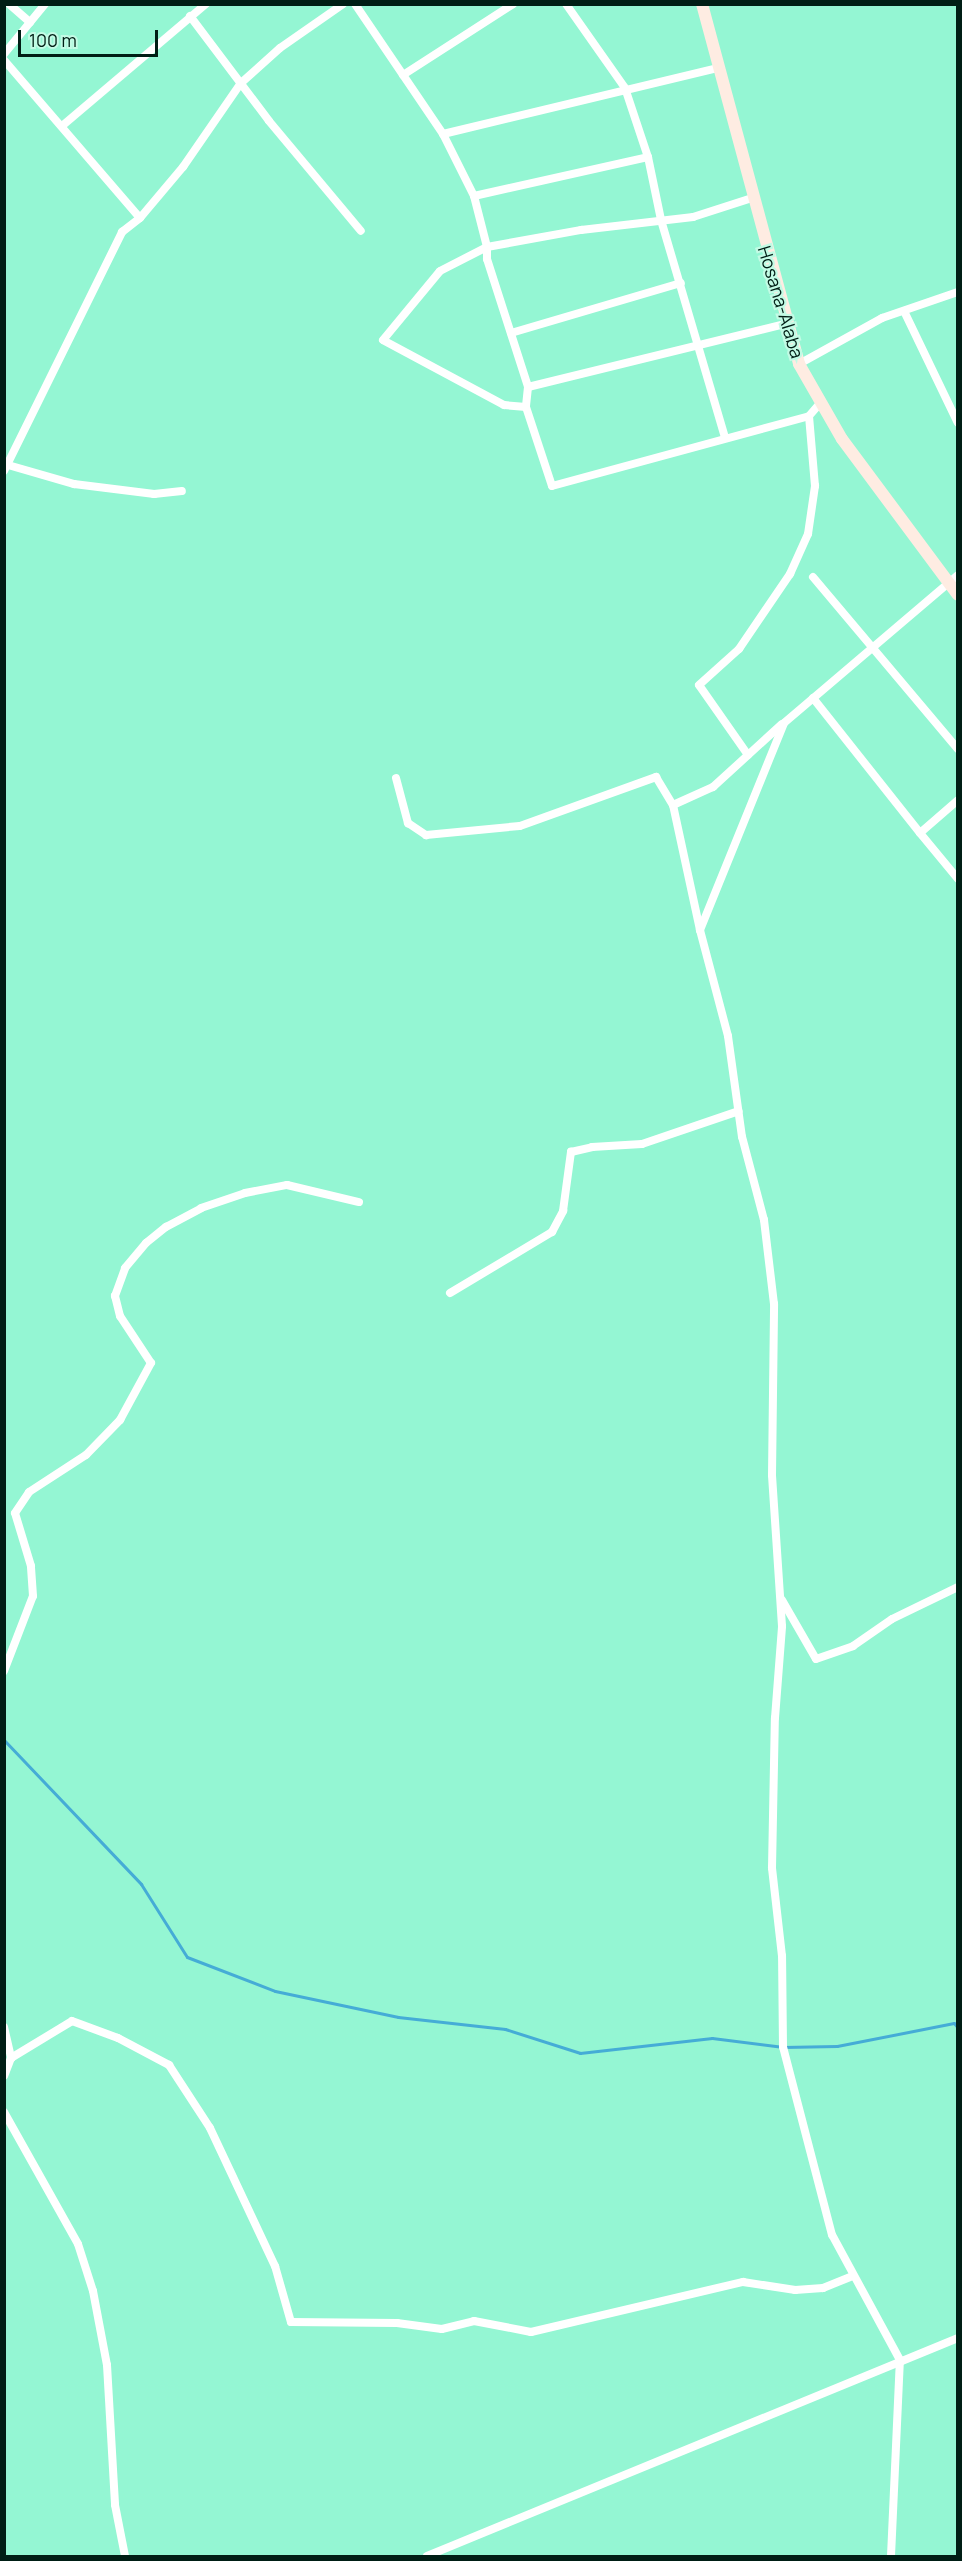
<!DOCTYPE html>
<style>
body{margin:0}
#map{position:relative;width:962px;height:2561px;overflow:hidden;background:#94f6d3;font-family:Manrope,sans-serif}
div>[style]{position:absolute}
.stream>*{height:3px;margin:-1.5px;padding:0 1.5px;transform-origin:1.5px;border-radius:1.5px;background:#45acd6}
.minor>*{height:8px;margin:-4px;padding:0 4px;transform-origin:4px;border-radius:4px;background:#fff}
.secondary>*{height:12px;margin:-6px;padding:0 6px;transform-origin:6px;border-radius:6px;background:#feece2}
span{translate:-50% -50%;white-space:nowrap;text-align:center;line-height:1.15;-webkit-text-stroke:4.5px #c3fbe5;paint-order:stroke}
.street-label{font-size:18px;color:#001e15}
.frame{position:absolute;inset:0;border:6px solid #001e15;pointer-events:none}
.scale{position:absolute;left:18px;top:30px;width:140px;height:27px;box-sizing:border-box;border:3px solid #001e15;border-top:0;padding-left:8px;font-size:18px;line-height:21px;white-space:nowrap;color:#001e15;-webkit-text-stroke:4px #c3fbe5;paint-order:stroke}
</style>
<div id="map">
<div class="stream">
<i style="left:4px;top:1740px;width:199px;rotate:46.4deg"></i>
<i style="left:141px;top:1884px;width:86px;rotate:57.8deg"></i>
<i style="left:187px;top:1957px;width:94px;rotate:21.1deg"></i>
<i style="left:275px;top:1991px;width:126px;rotate:11.9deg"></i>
<i style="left:398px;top:2017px;width:108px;rotate:6.4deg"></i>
<i style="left:505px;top:2029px;width:79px;rotate:17.7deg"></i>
<i style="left:580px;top:2053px;width:133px;rotate:-6.5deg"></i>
<i style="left:712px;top:2038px;width:72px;rotate:7.2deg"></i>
<i style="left:783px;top:2047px;width:54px;rotate:-1.1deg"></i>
<i style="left:837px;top:2046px;width:119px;rotate:-11.1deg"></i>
<i style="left:954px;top:2023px;width:6px;rotate:51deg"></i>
</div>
<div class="minor">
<i style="left:9px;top:4px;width:28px;rotate:41deg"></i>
<i style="left:355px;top:4px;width:157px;rotate:55.9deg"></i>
<i style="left:443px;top:134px;width:69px;rotate:63.4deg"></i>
<i style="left:474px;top:196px;width:53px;rotate:75.7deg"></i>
<i style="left:487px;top:247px;width:12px;rotate:90deg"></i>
<i style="left:487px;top:259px;width:134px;rotate:72.2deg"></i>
<i style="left:528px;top:387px;width:20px;rotate:96deg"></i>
<i style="left:526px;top:407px;width:83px;rotate:71.8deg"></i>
<i style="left:552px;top:486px;width:266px;rotate:-15.2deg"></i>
<i style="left:566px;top:4px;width:103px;rotate:54.9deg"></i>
<i style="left:625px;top:88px;width:73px;rotate:71.6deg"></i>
<i style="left:648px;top:157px;width:64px;rotate:78.3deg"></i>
<i style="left:661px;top:220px;width:226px;rotate:73.6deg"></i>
<i style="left:190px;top:16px;width:131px;rotate:53deg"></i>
<i style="left:269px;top:121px;width:143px;rotate:50.1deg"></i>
<i style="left:4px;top:54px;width:65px;rotate:-50.6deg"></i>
<i style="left:4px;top:60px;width:208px;rotate:49.3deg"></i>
<i style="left:403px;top:75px;width:131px;rotate:-32.8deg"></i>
<i style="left:62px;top:126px;width:189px;rotate:-40.3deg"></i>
<i style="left:443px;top:134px;width:282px;rotate:-13.5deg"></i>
<i style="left:474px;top:196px;width:178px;rotate:-12.6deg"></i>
<i style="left:904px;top:311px;width:124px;rotate:64.3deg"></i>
<i style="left:511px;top:333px;width:177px;rotate:-16.4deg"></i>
<i style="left:799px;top:364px;width:95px;rotate:-29deg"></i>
<i style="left:882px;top:318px;width:80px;rotate:-18.9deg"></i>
<i style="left:528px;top:387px;width:265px;rotate:-13.8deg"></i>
<i style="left:526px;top:407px;width:22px;rotate:-175deg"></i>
<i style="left:504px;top:405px;width:137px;rotate:-151.8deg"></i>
<i style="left:383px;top:340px;width:89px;rotate:-50.4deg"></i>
<i style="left:440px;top:271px;width:53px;rotate:-27.1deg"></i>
<i style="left:487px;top:247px;width:96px;rotate:-10.3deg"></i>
<i style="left:581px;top:230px;width:113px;rotate:-6.6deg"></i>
<i style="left:693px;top:217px;width:62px;rotate:-17.9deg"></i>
<i style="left:8px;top:465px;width:69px;rotate:16.1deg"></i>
<i style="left:74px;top:484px;width:81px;rotate:7.1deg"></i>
<i style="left:154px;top:494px;width:28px;rotate:-6deg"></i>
<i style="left:4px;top:471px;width:267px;rotate:-63.7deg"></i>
<i style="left:122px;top:232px;width:23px;rotate:-38deg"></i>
<i style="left:140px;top:218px;width:67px;rotate:-49.9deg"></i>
<i style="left:183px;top:167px;width:102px;rotate:-55.4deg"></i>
<i style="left:241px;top:83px;width:52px;rotate:-41.9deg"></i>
<i style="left:280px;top:48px;width:77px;rotate:-34.9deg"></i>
<i style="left:813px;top:577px;width:225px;rotate:49.9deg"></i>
<i style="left:813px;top:698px;width:172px;rotate:51.6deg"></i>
<i style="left:920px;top:833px;width:50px;rotate:-41deg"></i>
<i style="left:748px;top:755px;width:85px;rotate:-125deg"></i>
<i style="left:699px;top:685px;width:54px;rotate:-42deg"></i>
<i style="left:739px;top:649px;width:91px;rotate:-55.8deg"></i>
<i style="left:790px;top:574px;width:44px;rotate:-65.8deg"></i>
<i style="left:808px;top:534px;width:49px;rotate:-81.7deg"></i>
<i style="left:815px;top:486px;width:70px;rotate:-94.9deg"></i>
<i style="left:809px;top:416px;width:18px;rotate:-49deg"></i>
<i style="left:396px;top:778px;width:47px;rotate:75.1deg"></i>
<i style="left:408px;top:823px;width:22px;rotate:34deg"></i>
<i style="left:426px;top:835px;width:94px;rotate:-5.5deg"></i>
<i style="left:520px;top:826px;width:145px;rotate:-19.8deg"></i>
<i style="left:656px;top:777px;width:33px;rotate:59deg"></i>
<i style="left:673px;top:805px;width:128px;rotate:77.8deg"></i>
<i style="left:673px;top:805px;width:44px;rotate:-24.2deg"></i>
<i style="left:713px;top:787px;width:93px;rotate:-42.4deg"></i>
<i style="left:920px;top:833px;width:60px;rotate:50.4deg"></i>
<i style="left:450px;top:1293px;width:119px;rotate:-30.9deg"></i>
<i style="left:552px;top:1232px;width:24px;rotate:-62deg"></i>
<i style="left:563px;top:1211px;width:60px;rotate:-82.3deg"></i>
<i style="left:571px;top:1152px;width:22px;rotate:-13deg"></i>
<i style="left:592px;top:1147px;width:50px;rotate:-3.4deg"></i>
<i style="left:642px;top:1144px;width:102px;rotate:-18.8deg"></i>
<i style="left:782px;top:1600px;width:68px;rotate:60deg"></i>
<i style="left:816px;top:1659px;width:39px;rotate:-19deg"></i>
<i style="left:853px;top:1646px;width:47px;rotate:-34.7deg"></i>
<i style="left:892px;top:1619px;width:73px;rotate:-25.9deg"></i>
<i style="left:4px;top:1671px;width:80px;rotate:-68.9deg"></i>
<i style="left:33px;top:1596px;width:30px;rotate:-94deg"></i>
<i style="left:31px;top:1566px;width:55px;rotate:-106.8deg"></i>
<i style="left:15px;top:1513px;width:25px;rotate:-56deg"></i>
<i style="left:29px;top:1492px;width:68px;rotate:-33deg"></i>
<i style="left:86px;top:1455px;width:49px;rotate:-45.8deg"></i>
<i style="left:120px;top:1420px;width:65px;rotate:-61.5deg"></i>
<i style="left:151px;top:1363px;width:56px;rotate:-123.4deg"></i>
<i style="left:120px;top:1316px;width:21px;rotate:-104deg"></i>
<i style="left:115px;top:1296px;width:30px;rotate:-70deg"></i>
<i style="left:125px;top:1268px;width:33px;rotate:-50deg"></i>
<i style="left:146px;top:1243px;width:26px;rotate:-39deg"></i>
<i style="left:166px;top:1227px;width:40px;rotate:-28deg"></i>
<i style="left:201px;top:1208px;width:46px;rotate:-18.8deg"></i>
<i style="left:245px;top:1193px;width:43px;rotate:-10.8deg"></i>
<i style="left:287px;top:1185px;width:74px;rotate:13.3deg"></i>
<i style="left:4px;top:2027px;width:32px;rotate:77deg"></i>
<i style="left:11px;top:2058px;width:19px;rotate:111deg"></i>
<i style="left:11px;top:2058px;width:71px;rotate:-31.2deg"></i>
<i style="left:72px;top:2021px;width:49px;rotate:20.3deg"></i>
<i style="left:118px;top:2038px;width:58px;rotate:27.9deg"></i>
<i style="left:169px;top:2065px;width:75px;rotate:56.9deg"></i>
<i style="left:210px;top:2128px;width:153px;rotate:64.8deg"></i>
<i style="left:275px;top:2266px;width:58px;rotate:74.1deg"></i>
<i style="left:291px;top:2322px;width:106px;rotate:0.5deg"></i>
<i style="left:397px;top:2323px;width:45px;rotate:7.6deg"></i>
<i style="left:442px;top:2329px;width:33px;rotate:-14deg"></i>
<i style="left:474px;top:2321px;width:58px;rotate:10.9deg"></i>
<i style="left:531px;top:2332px;width:218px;rotate:-13.3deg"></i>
<i style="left:743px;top:2282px;width:53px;rotate:8.7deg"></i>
<i style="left:795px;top:2290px;width:28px;rotate:-4deg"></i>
<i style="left:823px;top:2288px;width:32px;rotate:-22deg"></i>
<i style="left:4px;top:2112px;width:151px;rotate:60.7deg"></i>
<i style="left:78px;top:2244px;width:49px;rotate:72.3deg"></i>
<i style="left:93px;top:2291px;width:75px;rotate:79.3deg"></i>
<i style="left:107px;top:2365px;width:140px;rotate:86.7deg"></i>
<i style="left:115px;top:2505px;width:52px;rotate:78.9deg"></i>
<i style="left:427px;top:2556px;width:574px;rotate:-22.32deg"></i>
<i style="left:891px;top:2556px;width:196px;rotate:-87.4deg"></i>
<i style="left:900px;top:2360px;width:142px;rotate:-118.5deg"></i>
<i style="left:832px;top:2235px;width:194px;rotate:-104.6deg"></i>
<i style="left:783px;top:2047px;width:91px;rotate:-90.6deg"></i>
<i style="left:782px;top:1956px;width:89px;rotate:-96.5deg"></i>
<i style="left:772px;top:1868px;width:150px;rotate:-88.9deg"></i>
<i style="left:775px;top:1718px;width:92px;rotate:-85.6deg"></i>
<i style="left:782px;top:1626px;width:151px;rotate:-93.8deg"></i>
<i style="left:772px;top:1475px;width:171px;rotate:-89.3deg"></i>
<i style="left:774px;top:1304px;width:85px;rotate:-96.8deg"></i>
<i style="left:764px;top:1220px;width:86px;rotate:-104.8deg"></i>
<i style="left:742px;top:1137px;width:102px;rotate:-97.9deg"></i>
<i style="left:728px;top:1036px;width:110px;rotate:-104.8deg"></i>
<i style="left:700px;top:930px;width:223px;rotate:-67.9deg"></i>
<i style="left:784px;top:723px;width:228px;rotate:-40.4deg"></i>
</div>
<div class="secondary">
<i style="left:702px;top:4px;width:373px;rotate:74.9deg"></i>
<i style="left:799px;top:364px;width:86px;rotate:60.2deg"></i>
<i style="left:842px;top:439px;width:194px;rotate:53.4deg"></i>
</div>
<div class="street-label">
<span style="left:781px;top:302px;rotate:73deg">Hosana-Alaba</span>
</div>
<div class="frame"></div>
<div class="scale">100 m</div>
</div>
